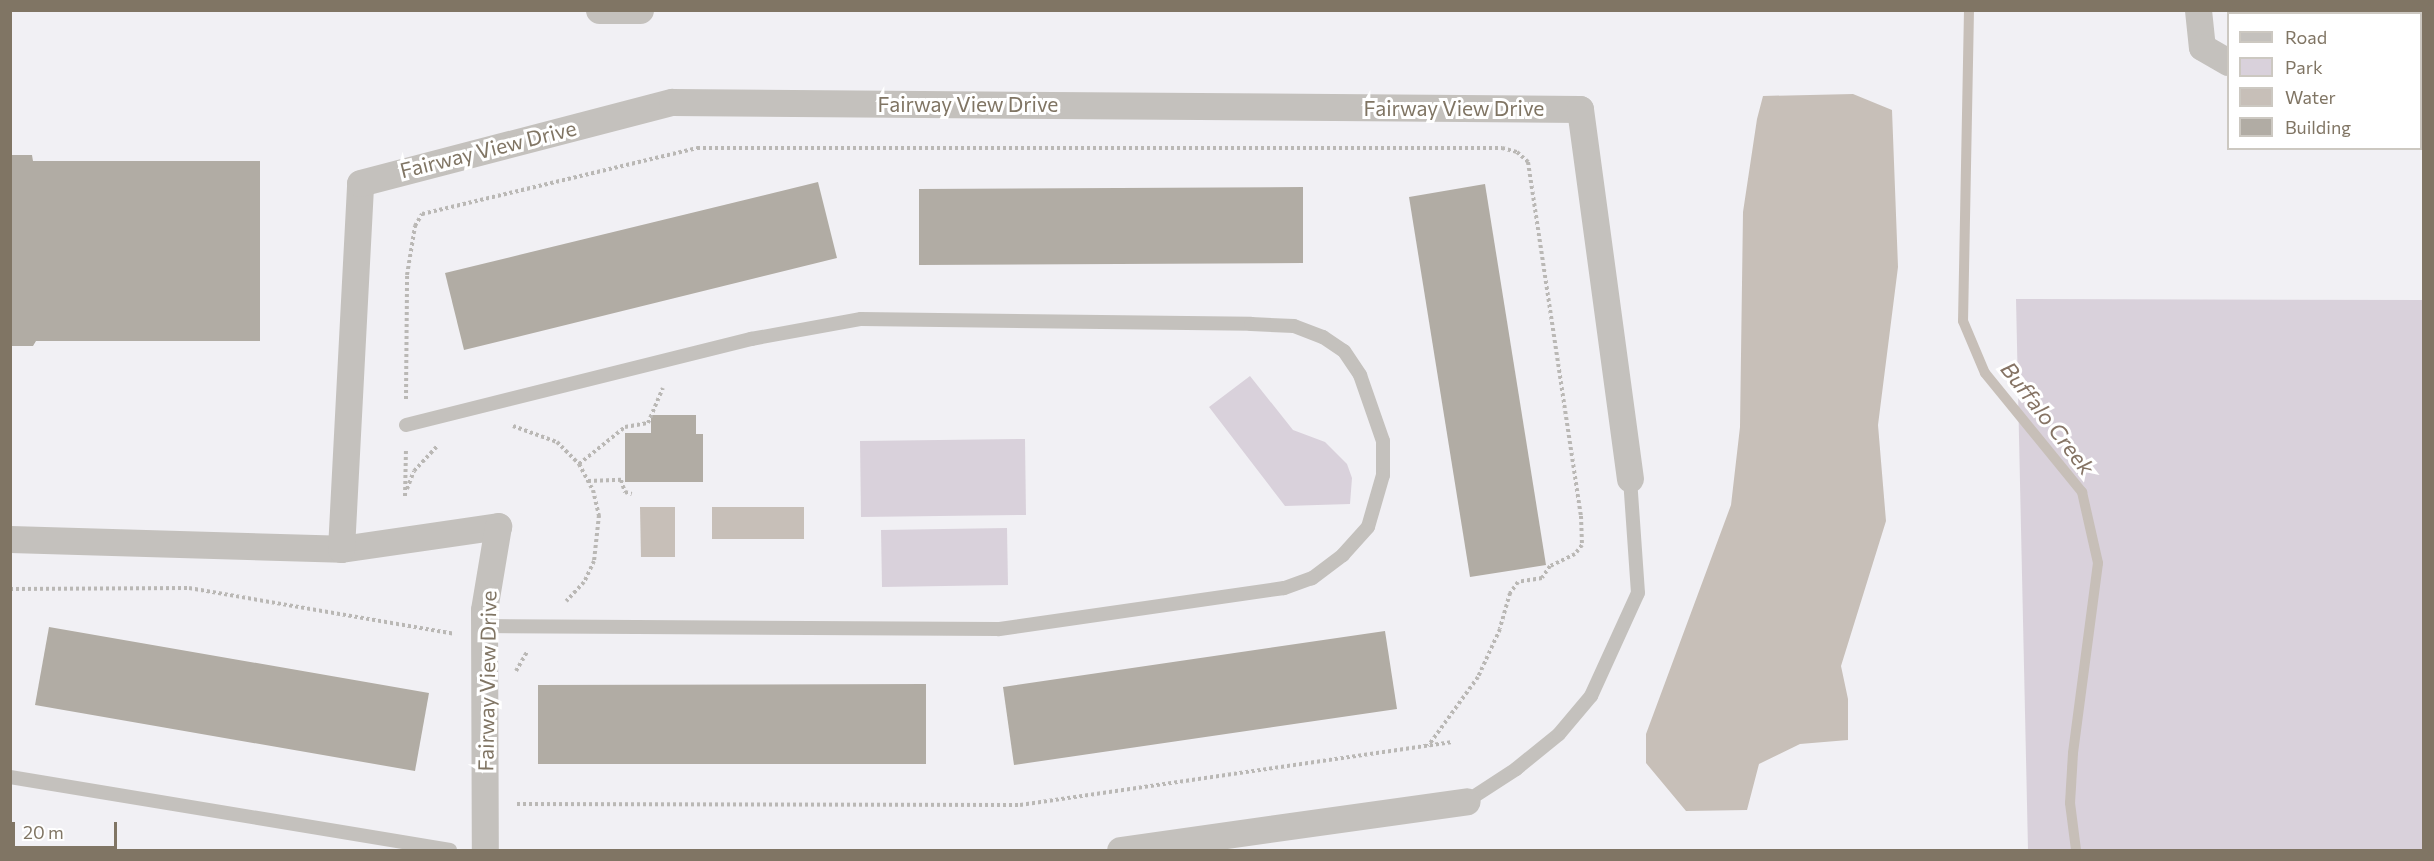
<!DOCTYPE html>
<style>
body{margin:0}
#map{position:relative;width:2434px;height:861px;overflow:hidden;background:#f1f0f4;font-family:Commissioner,sans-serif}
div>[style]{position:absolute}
.green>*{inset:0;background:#d9d1db}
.water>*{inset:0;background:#c7bfb8}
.stream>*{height:10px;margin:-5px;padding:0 5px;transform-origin:5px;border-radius:5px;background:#c7bfb8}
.building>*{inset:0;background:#b1aca4}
.path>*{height:4px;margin-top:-2px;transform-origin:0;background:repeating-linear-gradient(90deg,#bab8b5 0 3px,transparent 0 6px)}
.lane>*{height:14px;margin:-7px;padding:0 7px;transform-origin:7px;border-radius:7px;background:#c4c1bd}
.street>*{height:27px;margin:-13.5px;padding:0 13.5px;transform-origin:13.5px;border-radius:13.5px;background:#c4c1bd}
span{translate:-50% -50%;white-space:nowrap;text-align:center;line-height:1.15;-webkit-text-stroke:6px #fff;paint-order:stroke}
.street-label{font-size:21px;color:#807564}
.water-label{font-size:22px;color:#857364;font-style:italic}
.frame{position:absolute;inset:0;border:12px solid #807564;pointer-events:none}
.legend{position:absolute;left:2227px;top:12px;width:195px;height:138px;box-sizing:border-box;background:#fff;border:2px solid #ccc8c1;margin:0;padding:8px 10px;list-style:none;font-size:18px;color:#807564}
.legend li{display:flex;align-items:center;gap:12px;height:30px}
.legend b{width:30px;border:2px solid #ccc8c1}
.scale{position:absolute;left:12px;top:822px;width:105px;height:27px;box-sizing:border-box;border:3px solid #807564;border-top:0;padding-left:8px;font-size:18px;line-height:21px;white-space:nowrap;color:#807564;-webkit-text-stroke:4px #fff;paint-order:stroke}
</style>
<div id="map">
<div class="green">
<i style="clip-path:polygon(2016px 299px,2423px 300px,2423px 850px,2028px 850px)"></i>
<i style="clip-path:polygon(1250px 376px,1293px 430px,1325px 442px,1347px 464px,1352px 478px,1350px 504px,1285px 506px,1209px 407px)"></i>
<i style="clip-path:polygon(1025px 439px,1026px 515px,861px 517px,860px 441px)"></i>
<i style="clip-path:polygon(1007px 528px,1008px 585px,882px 587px,881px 530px)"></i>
</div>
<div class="water">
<i style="clip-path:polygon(1853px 94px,1892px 110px,1898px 267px,1878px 425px,1886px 521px,1841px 666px,1848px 699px,1848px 740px,1800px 744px,1759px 764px,1747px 810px,1686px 811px,1646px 763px,1646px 734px,1731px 505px,1740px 427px,1743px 212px,1757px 119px,1763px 96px)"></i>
<i style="clip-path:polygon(640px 507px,675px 507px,675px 557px,641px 557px)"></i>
<i style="clip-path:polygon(712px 507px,804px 507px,804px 539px,712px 539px)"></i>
</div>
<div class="stream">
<i style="left:1969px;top:10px;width:311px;rotate:91.1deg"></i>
<i style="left:1963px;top:321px;width:56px;rotate:67.1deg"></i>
<i style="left:1985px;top:373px;width:154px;rotate:50.8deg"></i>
<i style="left:2082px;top:492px;width:73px;rotate:77.3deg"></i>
<i style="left:2098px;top:563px;width:192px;rotate:97.5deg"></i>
<i style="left:2073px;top:753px;width:50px;rotate:93.4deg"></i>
<i style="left:2070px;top:803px;width:47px;rotate:82.7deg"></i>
</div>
<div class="building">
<i style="clip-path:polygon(10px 155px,32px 155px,33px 161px,260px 161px,260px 341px,36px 341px,33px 346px,10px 346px)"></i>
<i style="clip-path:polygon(818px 182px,837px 258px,464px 350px,445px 273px)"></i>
<i style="clip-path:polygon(1485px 184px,1546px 565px,1470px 577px,1409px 197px)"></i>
<i style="clip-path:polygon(1303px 187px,1303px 263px,919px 265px,919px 189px)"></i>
<i style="clip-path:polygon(651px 415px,696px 415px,696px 434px,703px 434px,703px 482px,625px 482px,625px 433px,651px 433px)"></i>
<i style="clip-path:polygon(49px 627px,429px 693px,415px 771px,35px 705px)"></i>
<i style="clip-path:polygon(1385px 631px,1397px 709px,1014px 765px,1003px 687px)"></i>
<i style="clip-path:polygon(926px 684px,926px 764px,538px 764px,538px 685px)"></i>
</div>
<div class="path">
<i style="left:406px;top:399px;width:124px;rotate:-89.5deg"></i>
<i style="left:407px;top:275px;width:50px;rotate:-80.7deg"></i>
<i style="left:415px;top:226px;width:14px;rotate:-60deg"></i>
<i style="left:422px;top:214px;width:283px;rotate:-13.5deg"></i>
<i style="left:697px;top:148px;width:805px"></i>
<i style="left:1502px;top:148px;width:16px;rotate:15deg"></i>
<i style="left:1517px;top:152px;width:15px;rotate:42deg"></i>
<i style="left:1528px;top:162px;width:358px;rotate:81.5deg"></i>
<i style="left:1581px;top:516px;width:29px;rotate:88deg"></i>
<i style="left:1582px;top:545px;width:11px;rotate:128deg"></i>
<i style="left:1575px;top:554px;width:28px;rotate:154deg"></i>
<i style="left:1550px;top:566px;width:14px;rotate:124deg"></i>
<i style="left:1542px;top:578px;width:24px;rotate:171deg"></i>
<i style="left:1518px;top:582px;width:14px;rotate:126deg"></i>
<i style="left:1510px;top:593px;width:37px;rotate:106deg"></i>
<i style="left:1500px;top:629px;width:53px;rotate:114.6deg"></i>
<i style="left:1478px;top:677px;width:85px;rotate:125.9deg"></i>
<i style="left:513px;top:426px;width:47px;rotate:20deg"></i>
<i style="left:557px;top:442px;width:31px;rotate:45deg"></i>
<i style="left:579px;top:464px;width:30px;rotate:62deg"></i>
<i style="left:593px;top:490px;width:26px;rotate:77deg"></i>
<i style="left:599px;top:515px;width:46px;rotate:96.2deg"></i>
<i style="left:594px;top:561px;width:23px;rotate:115deg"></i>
<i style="left:584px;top:582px;width:26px;rotate:133deg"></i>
<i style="left:579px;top:464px;width:59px;rotate:-38.8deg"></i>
<i style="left:625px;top:427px;width:23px;rotate:-10deg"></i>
<i style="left:648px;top:423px;width:38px;rotate:-67deg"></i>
<i style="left:588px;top:481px;width:33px;rotate:-2deg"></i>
<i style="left:621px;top:480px;width:13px;rotate:72deg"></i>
<i style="left:625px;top:492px;width:7px;rotate:16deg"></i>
<i style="left:407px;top:489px;width:19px;rotate:-69deg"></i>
<i style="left:414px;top:471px;width:35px;rotate:-47deg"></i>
<i style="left:405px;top:496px;width:47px;rotate:-88.8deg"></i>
<i style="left:10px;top:589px;width:179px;rotate:-0.3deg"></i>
<i style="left:189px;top:588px;width:269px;rotate:9.8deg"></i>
<i style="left:516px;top:671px;width:22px;rotate:-60deg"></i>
<i style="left:517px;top:804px;width:503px;rotate:0.11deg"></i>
<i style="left:1020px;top:805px;width:437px;rotate:-8.3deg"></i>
</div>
<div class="lane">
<i style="left:406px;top:425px;width:356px;rotate:-14deg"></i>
<i style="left:751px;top:339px;width:112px;rotate:-10.3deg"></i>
<i style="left:861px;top:319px;width:390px;rotate:0.7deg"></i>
<i style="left:1251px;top:324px;width:43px;rotate:2.7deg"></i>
<i style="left:1294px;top:326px;width:31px;rotate:21deg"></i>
<i style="left:1323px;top:337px;width:25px;rotate:34deg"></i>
<i style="left:1344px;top:351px;width:29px;rotate:56deg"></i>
<i style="left:1360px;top:375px;width:70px;rotate:70.8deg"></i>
<i style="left:1383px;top:441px;width:34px;rotate:90deg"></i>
<i style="left:1383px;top:475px;width:54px;rotate:106.1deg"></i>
<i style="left:1368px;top:527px;width:38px;rotate:132deg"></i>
<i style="left:1343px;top:555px;width:39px;rotate:143deg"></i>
<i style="left:1312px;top:578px;width:30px;rotate:160deg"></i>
<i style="left:1284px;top:588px;width:289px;rotate:171.8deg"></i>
<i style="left:998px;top:629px;width:514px;rotate:-179.67deg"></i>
<i style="left:10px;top:777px;width:446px;rotate:9.4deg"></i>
<i style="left:1467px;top:801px;width:59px;rotate:-33.1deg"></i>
<i style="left:1516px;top:769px;width:55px;rotate:-39.1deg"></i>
<i style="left:1559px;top:734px;width:50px;rotate:-49.9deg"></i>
<i style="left:1591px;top:696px;width:113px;rotate:-65.5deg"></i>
<i style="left:1638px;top:593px;width:114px;rotate:-94deg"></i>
</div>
<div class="street">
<i style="left:599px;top:10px;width:41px"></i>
<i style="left:2198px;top:10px;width:37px;rotate:84deg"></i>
<i style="left:2202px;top:47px;width:30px;rotate:30deg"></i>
<i style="left:2287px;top:10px;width:4px;rotate:76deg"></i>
<i style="left:10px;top:539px;width:331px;rotate:1.7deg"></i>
<i style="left:341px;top:549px;width:159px;rotate:-8.3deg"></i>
<i style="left:498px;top:526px;width:85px;rotate:99.5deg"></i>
<i style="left:484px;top:610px;width:240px;rotate:89.8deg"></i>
<i style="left:341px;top:549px;width:366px;rotate:-87deg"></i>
<i style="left:360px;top:183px;width:322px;rotate:-14.6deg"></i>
<i style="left:672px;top:102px;width:908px;rotate:0.44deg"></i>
<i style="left:1580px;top:109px;width:373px;rotate:82.3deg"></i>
<i style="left:1120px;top:850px;width:350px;rotate:-8deg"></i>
</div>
<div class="street-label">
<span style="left:968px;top:104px">Fairway View Drive</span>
<span style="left:1454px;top:108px">Fairway View Drive</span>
<span style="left:488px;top:149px;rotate:-14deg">Fairway View Drive</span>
<span style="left:487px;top:681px;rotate:-89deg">Fairway View Drive</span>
</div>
<div class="water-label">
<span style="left:2048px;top:418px;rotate:52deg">Buffalo Creek</span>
</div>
<div class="frame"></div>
<ul class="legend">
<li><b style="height:8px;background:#c4c1bd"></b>Road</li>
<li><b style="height:16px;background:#d9d1db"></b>Park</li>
<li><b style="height:16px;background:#c7bfb8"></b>Water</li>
<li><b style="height:16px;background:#b1aca4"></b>Building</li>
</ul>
<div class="scale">20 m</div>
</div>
